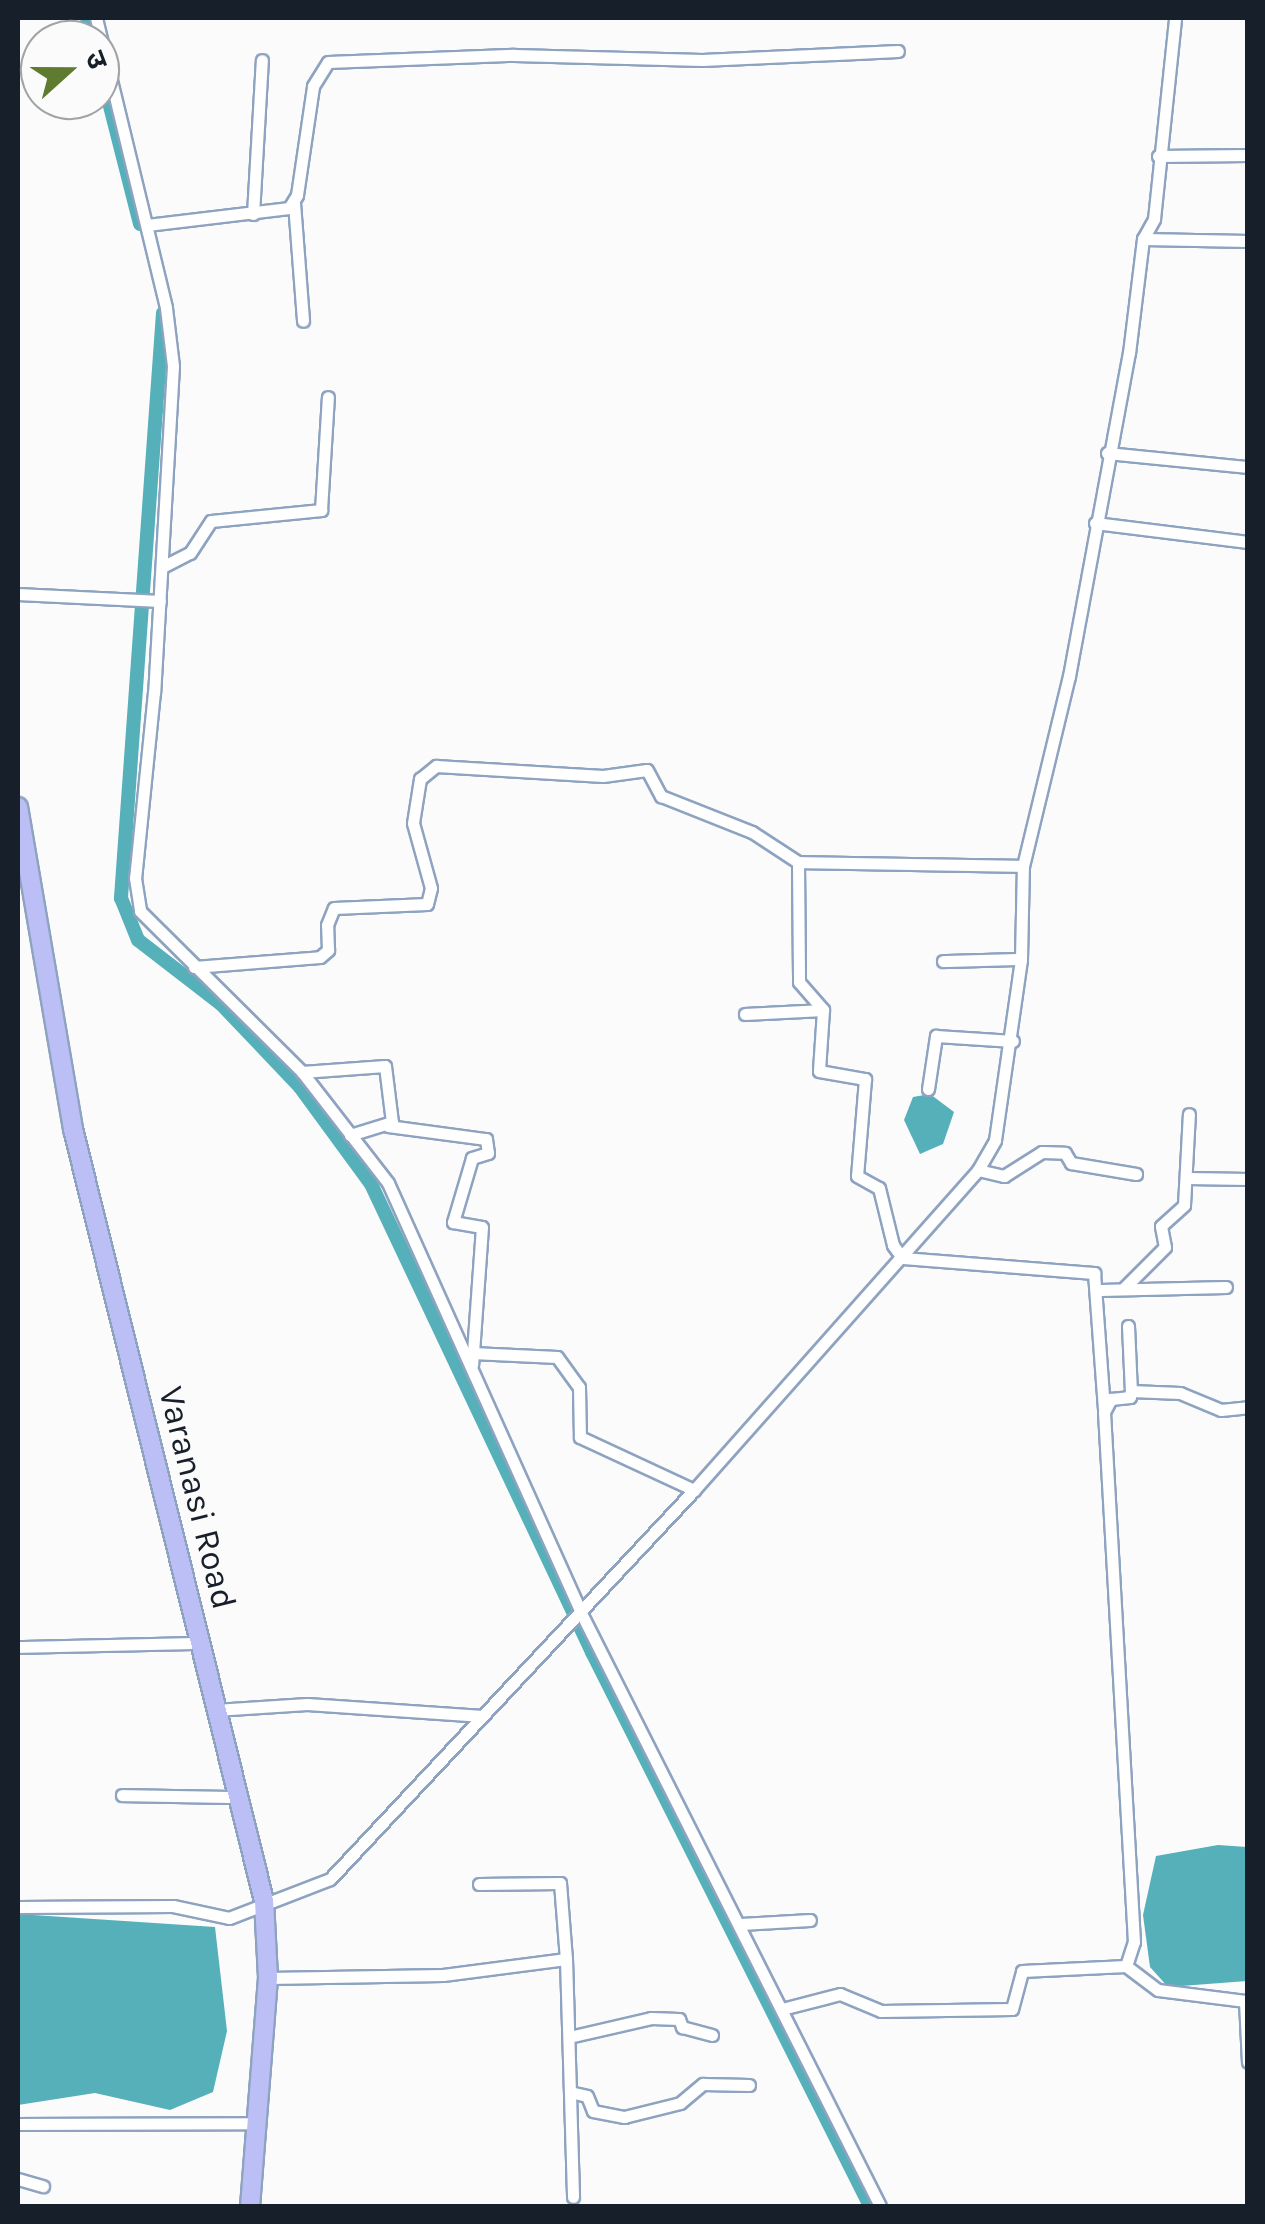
<!DOCTYPE html>
<meta charset="utf-8">
<style>
body{margin:0}
#map{position:relative;width:1265px;height:2224px;overflow:hidden;background:#fbfbfb;font-family:Karla,"Noto Sans Devanagari",sans-serif}
div>[style]{position:absolute}
.water>*{inset:0;background:#55b0ba}
.canal>*{height:14px;margin:-7px;padding:0 7px;transform-origin:7px;border-radius:7px;background:#55b0ba}
.roads{filter:drop-shadow(2px 0 #8ea3c0) drop-shadow(-2px 0 #8ea3c0) drop-shadow(0 2px #8ea3c0) drop-shadow(0 -2px #8ea3c0)}
.minor>*{height:11px;margin:-5.5px;padding:0 5.5px;transform-origin:5.5px;border-radius:5.5px;background:#fff}
.trunk>*{height:18px;margin:-9px;padding:0 9px;transform-origin:9px;border-radius:9px;background:#bcbff6}
span{translate:-50% -50%;white-space:nowrap;text-align:center;line-height:1.15;-webkit-text-stroke:10px #fbfbfb;paint-order:stroke}
.street-label{font-size:35px;color:#171f2a}
.frame{position:absolute;inset:0;border:20px solid #171f2a;pointer-events:none}
.north{position:absolute;left:20px;top:20px;width:100px;height:100px;box-sizing:border-box;background:#fbfbfb;border:2px solid #a0a3a7;border-radius:50%;rotate:69deg;font-size:28px;font-weight:700;line-height:40px;text-align:center;color:#171f2a}
.north::after{content:'';display:block;margin:auto;width:35px;height:45px;background:#5e7b30;clip-path:polygon(50% 0,100% 100%,50% 72%,0 100%)}
</style>
<div id="map">
<div class="water">
<i style="clip-path:polygon(930px 1094px,954px 1112px,943px 1144px,920px 1154px,904px 1120px,913px 1097px)"></i>
<i style="clip-path:polygon(1218px 1845px,1247px 1847px,1247px 1981px,1168px 1987px,1150px 1967px,1143px 1915px,1156px 1856px)"></i>
<i style="clip-path:polygon(18px 1914px,215px 1927px,227px 2031px,213px 2092px,170px 2110px,95px 2093px,18px 2105px)"></i>
</div>
<div class="canal">
<i style="left:87px;top:18px;width:23px;rotate:75deg"></i>
<i style="left:100px;top:67px;width:162px;rotate:75.7deg"></i>
<i style="left:163px;top:313px;width:587px;rotate:94.11deg"></i>
<i style="left:121px;top:898px;width:45px;rotate:68deg"></i>
<i style="left:138px;top:940px;width:106px;rotate:37.7deg"></i>
<i style="left:222px;top:1005px;width:113px;rotate:46.4deg"></i>
<i style="left:300px;top:1087px;width:120px;rotate:53.8deg"></i>
<i style="left:371px;top:1184px;width:518px;rotate:64.72deg"></i>
<i style="left:592px;top:1652px;width:620px;rotate:63.35deg"></i>
</div>
<div class="roads">
<div class="minor">
<i style="left:96px;top:18px;width:298px;rotate:76.4deg"></i>
<i style="left:166px;top:308px;width:58px;rotate:83.1deg"></i>
<i style="left:173px;top:366px;width:327px;rotate:93.3deg"></i>
<i style="left:154px;top:692px;width:187px;rotate:95.8deg"></i>
<i style="left:135px;top:878px;width:33px;rotate:81deg"></i>
<i style="left:140px;top:911px;width:228px;rotate:44.8deg"></i>
<i style="left:302px;top:1072px;width:140px;rotate:52.2deg"></i>
<i style="left:388px;top:1183px;width:469px;rotate:65.8deg"></i>
<i style="left:580px;top:1611px;width:666px;rotate:63.24deg"></i>
<i style="left:1158px;top:156px;width:90px;rotate:-0.6deg"></i>
<i style="left:294px;top:203px;width:118px;rotate:85.6deg"></i>
<i style="left:253px;top:214px;width:154px;rotate:-86.7deg"></i>
<i style="left:147px;top:225px;width:143px;rotate:-6.8deg"></i>
<i style="left:289px;top:208px;width:15px;rotate:-58deg"></i>
<i style="left:297px;top:195px;width:110px;rotate:-81.6deg"></i>
<i style="left:313px;top:86px;width:28px;rotate:-58deg"></i>
<i style="left:328px;top:62px;width:186px;rotate:-2.2deg"></i>
<i style="left:514px;top:55px;width:188px;rotate:1.5deg"></i>
<i style="left:702px;top:60px;width:196px;rotate:-2.6deg"></i>
<i style="left:1143px;top:239px;width:105px;rotate:1.1deg"></i>
<i style="left:1107px;top:453px;width:142px;rotate:5.7deg"></i>
<i style="left:1095px;top:523px;width:154px;rotate:7.1deg"></i>
<i style="left:162px;top:567px;width:31px;rotate:-27deg"></i>
<i style="left:190px;top:553px;width:38px;rotate:-57deg"></i>
<i style="left:211px;top:521px;width:111px;rotate:-5.7deg"></i>
<i style="left:321px;top:510px;width:113px;rotate:-86.5deg"></i>
<i style="left:18px;top:594px;width:142px;rotate:2.8deg"></i>
<i style="left:798px;top:862px;width:120px;rotate:89.5deg"></i>
<i style="left:799px;top:982px;width:37px;rotate:49deg"></i>
<i style="left:823px;top:1010px;width:61px;rotate:93.8deg"></i>
<i style="left:819px;top:1071px;width:47px;rotate:9.9deg"></i>
<i style="left:865px;top:1079px;width:97px;rotate:94.7deg"></i>
<i style="left:857px;top:1176px;width:25px;rotate:29deg"></i>
<i style="left:879px;top:1188px;width:59px;rotate:76.2deg"></i>
<i style="left:893px;top:1245px;width:16px;rotate:55deg"></i>
<i style="left:902px;top:1258px;width:193px;rotate:4.5deg"></i>
<i style="left:1094px;top:1273px;width:135px;rotate:85.8deg"></i>
<i style="left:943px;top:961px;width:78px;rotate:-1.5deg"></i>
<i style="left:194px;top:967px;width:126px;rotate:-4.5deg"></i>
<i style="left:320px;top:957px;width:11px;rotate:-41deg"></i>
<i style="left:328px;top:950px;width:25px;rotate:-92deg"></i>
<i style="left:327px;top:925px;width:18px;rotate:-68deg"></i>
<i style="left:334px;top:908px;width:93px;rotate:-2.5deg"></i>
<i style="left:427px;top:904px;width:16px;rotate:-76deg"></i>
<i style="left:431px;top:888px;width:67px;rotate:-105.5deg"></i>
<i style="left:413px;top:823px;width:45px;rotate:-81deg"></i>
<i style="left:420px;top:779px;width:21px;rotate:-39deg"></i>
<i style="left:436px;top:766px;width:167px;rotate:3.4deg"></i>
<i style="left:603px;top:776px;width:44px;rotate:-7.8deg"></i>
<i style="left:647px;top:770px;width:30px;rotate:62deg"></i>
<i style="left:661px;top:796px;width:98px;rotate:21.6deg"></i>
<i style="left:752px;top:832px;width:55px;rotate:33.1deg"></i>
<i style="left:798px;top:862px;width:225px;rotate:1deg"></i>
<i style="left:745px;top:1014px;width:78px;rotate:-2.9deg"></i>
<i style="left:302px;top:1072px;width:83px;rotate:-4.1deg"></i>
<i style="left:385px;top:1066px;width:56px;rotate:82.9deg"></i>
<i style="left:392px;top:1122px;width:44px;rotate:162.8deg"></i>
<i style="left:928px;top:1089px;width:54px;rotate:-81.4deg"></i>
<i style="left:936px;top:1036px;width:77px;rotate:3.7deg"></i>
<i style="left:388px;top:1126px;width:99px;rotate:7.6deg"></i>
<i style="left:486px;top:1139px;width:14px;rotate:82deg"></i>
<i style="left:488px;top:1153px;width:17px;rotate:163deg"></i>
<i style="left:472px;top:1158px;width:67px;rotate:106.5deg"></i>
<i style="left:453px;top:1222px;width:29px;rotate:10deg"></i>
<i style="left:482px;top:1227px;width:138px;rotate:94.1deg"></i>
<i style="left:978px;top:1170px;width:27px;rotate:13deg"></i>
<i style="left:1004px;top:1176px;width:45px;rotate:-32.3deg"></i>
<i style="left:1042px;top:1152px;width:23px;rotate:2deg"></i>
<i style="left:1065px;top:1153px;width:12px;rotate:59deg"></i>
<i style="left:1071px;top:1163px;width:66px;rotate:9.6deg"></i>
<i style="left:1188px;top:1178px;width:60px;rotate:1deg"></i>
<i style="left:1124px;top:1288px;width:58px;rotate:-45deg"></i>
<i style="left:1165px;top:1247px;width:21px;rotate:-101deg"></i>
<i style="left:1161px;top:1226px;width:31px;rotate:-42deg"></i>
<i style="left:1184px;top:1205px;width:91px;rotate:-86.9deg"></i>
<i style="left:1100px;top:1290px;width:126px;rotate:-1.4deg"></i>
<i style="left:1128px;top:1326px;width:65px;rotate:87.4deg"></i>
<i style="left:472px;top:1353px;width:85px;rotate:2.7deg"></i>
<i style="left:557px;top:1357px;width:37px;rotate:54deg"></i>
<i style="left:579px;top:1387px;width:50px;rotate:88.9deg"></i>
<i style="left:580px;top:1437px;width:126px;rotate:24.9deg"></i>
<i style="left:18px;top:1647px;width:182px;rotate:-1.3deg"></i>
<i style="left:215px;top:1710px;width:92px;rotate:-3.7deg"></i>
<i style="left:307px;top:1704px;width:176px;rotate:3.9deg"></i>
<i style="left:122px;top:1795px;width:117px;rotate:1deg"></i>
<i style="left:479px;top:1884px;width:81px;rotate:-0.7deg"></i>
<i style="left:560px;top:1883px;width:76px;rotate:85.5deg"></i>
<i style="left:18px;top:1907px;width:155px;rotate:-0.4deg"></i>
<i style="left:173px;top:1906px;width:57px;rotate:12.1deg"></i>
<i style="left:229px;top:1918px;width:108px;rotate:-21.1deg"></i>
<i style="left:330px;top:1879px;width:533px;rotate:-46.9deg"></i>
<i style="left:694px;top:1490px;width:428px;rotate:-48.4deg"></i>
<i style="left:978px;top:1170px;width:34px;rotate:-60deg"></i>
<i style="left:995px;top:1140px;width:183px;rotate:-81.8deg"></i>
<i style="left:1021px;top:959px;width:93px;rotate:-88.8deg"></i>
<i style="left:1023px;top:866px;width:195px;rotate:-76.4deg"></i>
<i style="left:1069px;top:676px;width:329px;rotate:-79.5deg"></i>
<i style="left:1129px;top:353px;width:115px;rotate:-83deg"></i>
<i style="left:1143px;top:239px;width:23px;rotate:-61deg"></i>
<i style="left:1154px;top:219px;width:202px;rotate:-84deg"></i>
<i style="left:741px;top:1924px;width:69px;rotate:-3.3deg"></i>
<i style="left:1126px;top:1966px;width:40px;rotate:37deg"></i>
<i style="left:1158px;top:1990px;width:88px;rotate:7.2deg"></i>
<i style="left:1245px;top:2001px;width:61px;rotate:87.2deg"></i>
<i style="left:268px;top:1978px;width:175px;rotate:-1deg"></i>
<i style="left:443px;top:1975px;width:124px;rotate:-7.4deg"></i>
<i style="left:566px;top:1959px;width:238px;rotate:88.3deg"></i>
<i style="left:782px;top:2009px;width:60px;rotate:-14.5deg"></i>
<i style="left:840px;top:1994px;width:44px;rotate:22.5deg"></i>
<i style="left:881px;top:2011px;width:131px;rotate:-0.9deg"></i>
<i style="left:1012px;top:2009px;width:39px;rotate:-75deg"></i>
<i style="left:1022px;top:1971px;width:104px;rotate:-2.8deg"></i>
<i style="left:1126px;top:1966px;width:25px;rotate:-72deg"></i>
<i style="left:1134px;top:1942px;width:531px;rotate:-93.24deg"></i>
<i style="left:1104px;top:1412px;width:15px;rotate:-62deg"></i>
<i style="left:1111px;top:1399px;width:19px;rotate:-6deg"></i>
<i style="left:1130px;top:1397px;width:6px;rotate:-81deg"></i>
<i style="left:1131px;top:1391px;width:49px;rotate:2.3deg"></i>
<i style="left:1180px;top:1393px;width:44px;rotate:22.5deg"></i>
<i style="left:1221px;top:1410px;width:27px;rotate:-6deg"></i>
<i style="left:569px;top:2037px;width:84px;rotate:-13deg"></i>
<i style="left:651px;top:2018px;width:28px;rotate:2deg"></i>
<i style="left:679px;top:2019px;width:9px;rotate:69deg"></i>
<i style="left:682px;top:2027px;width:31px;rotate:15deg"></i>
<i style="left:570px;top:2092px;width:17px;rotate:13deg"></i>
<i style="left:587px;top:2096px;width:16px;rotate:68deg"></i>
<i style="left:593px;top:2111px;width:32px;rotate:11deg"></i>
<i style="left:624px;top:2117px;width:58px;rotate:-14deg"></i>
<i style="left:680px;top:2103px;width:30px;rotate:-40deg"></i>
<i style="left:703px;top:2084px;width:46px;rotate:1.2deg"></i>
<i style="left:18px;top:2124px;width:236px;rotate:-0.2deg"></i>
<i style="left:18px;top:2179px;width:26px;rotate:16deg"></i>
</div>
<div class="trunk">
<i style="left:18px;top:807px;width:327px;rotate:80.3deg"></i>
<i style="left:73px;top:1129px;width:795px;rotate:76.1deg"></i>
<i style="left:264px;top:1901px;width:77px;rotate:87deg"></i>
<i style="left:268px;top:1978px;width:229px;rotate:94.5deg"></i>
</div>
</div>
<div class="street-label">
<span style="left:197px;top:1498px;rotate:76deg">Varanasi Road</span>
</div>
<div class="frame"></div>
<div class="north">उ</div>
</div>
